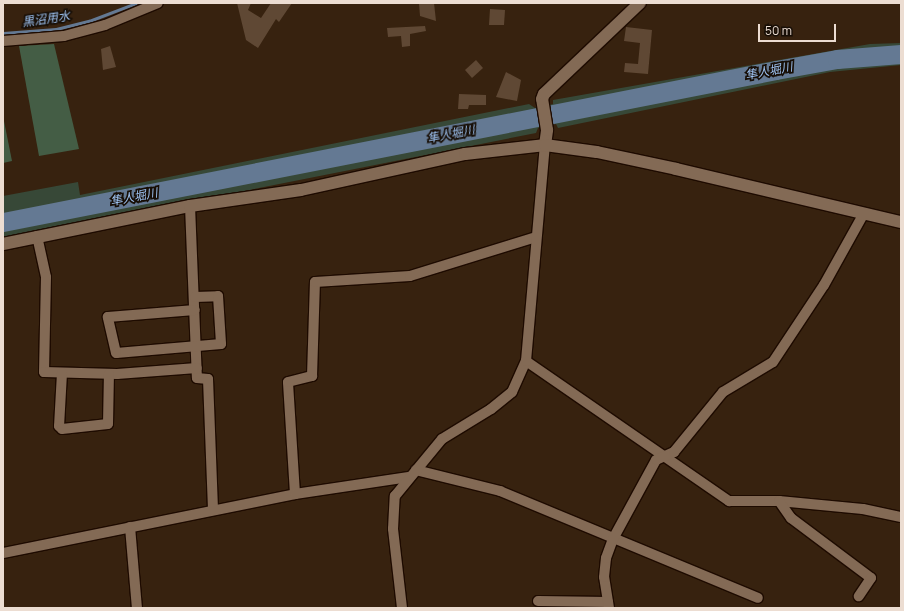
<!DOCTYPE html>
<meta charset="utf-8">
<style>
body{margin:0}
#map{position:relative;width:904px;height:611px;overflow:hidden;background:#37220f;font-family:Manrope,"Noto Sans JP",sans-serif}
div>[style]{position:absolute}
.green>*{inset:0;background:#374837}
.forest>*{inset:0;background:#445d45}
.stream>*{height:3px;margin:-1.5px;padding:0 1.5px;transform-origin:1.5px;border-radius:1.5px;background:#647993}
.river>*{height:19px;margin:-9.5px;padding:0 9.5px;transform-origin:9.5px;border-radius:9.5px;background:#647993}
.building>*{inset:0;background:#5f4834}
.roads{filter:drop-shadow(1px 0 #1e0b00) drop-shadow(-1px 0 #1e0b00) drop-shadow(0 1px #1e0b00) drop-shadow(0 -1px #1e0b00)}
.minor>*{height:10px;margin:-5px;padding:0 5px;transform-origin:5px;border-radius:5px;background:#836a55}
.tertiary>*{height:12px;margin:-6px;padding:0 6px;transform-origin:6px;border-radius:6px;background:#836a55}
span{translate:-50% -50%;white-space:nowrap;text-align:center;line-height:1.15;-webkit-text-stroke:3.5px #170e06;paint-order:stroke}
.water-label{font-size:12px;color:#9ec3f2;font-style:italic}
.frame{position:absolute;inset:0;border:4px solid #ecddd2;pointer-events:none}
.scale{position:absolute;left:758px;top:24px;width:78px;height:18px;box-sizing:border-box;border:2px solid #ecddd2;border-top:0;padding-left:5px;font-size:12px;line-height:14px;white-space:nowrap;color:#ecddd2;-webkit-text-stroke:3px #170e06;paint-order:stroke}
</style>
<div id="map">
<div class="green">
<i style="clip-path:polygon(901px 43px,901px 48px,862px 50px,713px 77px,3px 218px,3px 196px,78px 182px,80px 195px,529px 104px,535px 108px,553px 104px,553px 100px,870px 44px)"></i>
<i style="clip-path:polygon(901px 61px,901px 65px,830px 72px,558px 128px,556px 124px,538px 128px,536px 133px,3px 239px,3px 230px,158px 197px,204px 191px,778px 75px,871px 62px)"></i>
</div>
<div class="forest">
<i style="clip-path:polygon(54px 44px,79px 149px,39px 156px,19px 46px)"></i>
<i style="clip-path:polygon(3px 116px,12px 161px,3px 163px)"></i>
</div>
<div class="stream">
<i style="left:3px;top:33px;width:53px;rotate:-4.3deg"></i>
<i style="left:56px;top:29px;width:34px;rotate:-14deg"></i>
<i style="left:89px;top:21px;width:50px;rotate:-21deg"></i>
</div>
<div class="river">
<i style="left:3px;top:222px;width:788px;rotate:-11.12deg"></i>
<i style="left:776px;top:70px;width:62px;rotate:-10.2deg"></i>
<i style="left:837px;top:59px;width:64px;rotate:-4.5deg"></i>
</div>
<div class="building">
<i style="clip-path:polygon(237px 3px,251px 3px,248px 10px,261px 18px,271px 3px,292px 3px,279px 22px,276px 19px,258px 48px,246px 40px)"></i>
<i style="clip-path:polygon(419px 3px,434px 3px,436px 21px,420px 16px)"></i>
<i style="clip-path:polygon(490px 9px,505px 10px,504px 25px,489px 25px)"></i>
<i style="clip-path:polygon(425px 26px,426px 31px,410px 34px,410px 46px,402px 47px,401px 36px,388px 37px,387px 28px)"></i>
<i style="clip-path:polygon(626px 27px,652px 30px,648px 74px,624px 72px,625px 63px,638px 64px,640px 43px,624px 41px)"></i>
<i style="clip-path:polygon(110px 46px,116px 67px,103px 70px,101px 49px)"></i>
<i style="clip-path:polygon(476px 60px,483px 68px,472px 78px,465px 70px)"></i>
<i style="clip-path:polygon(506px 72px,521px 80px,517px 101px,496px 97px)"></i>
<i style="clip-path:polygon(459px 94px,486px 95px,486px 105px,469px 105px,468px 109px,458px 109px)"></i>
</div>
<div class="roads">
<div class="minor">
<i style="left:3px;top:41px;width:61px;rotate:-4.7deg"></i>
<i style="left:64px;top:36px;width:42px;rotate:-15deg"></i>
<i style="left:105px;top:25px;width:57px;rotate:-22.5deg"></i>
<i style="left:190px;top:206px;width:172px;rotate:87.7deg"></i>
<i style="left:197px;top:378px;width:11px;rotate:5deg"></i>
<i style="left:208px;top:379px;width:130px;rotate:87.8deg"></i>
<i style="left:37px;top:236px;width:42px;rotate:77.6deg"></i>
<i style="left:46px;top:277px;width:95px;rotate:91.2deg"></i>
<i style="left:44px;top:372px;width:73px;rotate:1.6deg"></i>
<i style="left:117px;top:374px;width:80px;rotate:-4.3deg"></i>
<i style="left:195px;top:297px;width:23px;rotate:-2deg"></i>
<i style="left:218px;top:296px;width:48px;rotate:86.4deg"></i>
<i style="left:221px;top:344px;width:105px;rotate:175.1deg"></i>
<i style="left:116px;top:353px;width:37px;rotate:-103deg"></i>
<i style="left:108px;top:317px;width:87px;rotate:-4.6deg"></i>
<i style="left:526px;top:361px;width:247px;rotate:34.6deg"></i>
<i style="left:729px;top:501px;width:50px"></i>
<i style="left:779px;top:501px;width:84px;rotate:5.4deg"></i>
<i style="left:863px;top:509px;width:39px;rotate:12deg"></i>
<i style="left:62px;top:373px;width:53px;rotate:93.2deg"></i>
<i style="left:59px;top:426px;width:4px;rotate:45deg"></i>
<i style="left:62px;top:429px;width:46px;rotate:-6.2deg"></i>
<i style="left:108px;top:424px;width:50px;rotate:-88.9deg"></i>
<i style="left:416px;top:470px;width:87px;rotate:14deg"></i>
<i style="left:500px;top:491px;width:279px;rotate:22.5deg"></i>
<i style="left:295px;top:494px;width:112px;rotate:-93.6deg"></i>
<i style="left:288px;top:382px;width:25px;rotate:-14deg"></i>
<i style="left:312px;top:376px;width:94px;rotate:-88.2deg"></i>
<i style="left:315px;top:282px;width:95px;rotate:-3.6deg"></i>
<i style="left:410px;top:276px;width:132px;rotate:-17.2deg"></i>
<i style="left:779px;top:501px;width:21px;rotate:55deg"></i>
<i style="left:791px;top:518px;width:100px;rotate:36.9deg"></i>
<i style="left:871px;top:578px;width:22px;rotate:124deg"></i>
<i style="left:130px;top:527px;width:81px;rotate:85.1deg"></i>
<i style="left:3px;top:553px;width:298px;rotate:-11.4deg"></i>
<i style="left:295px;top:494px;width:115px;rotate:-8.5deg"></i>
<i style="left:538px;top:601px;width:70px;rotate:0.8deg"></i>
<i style="left:402px;top:608px;width:80px;rotate:-96.5deg"></i>
<i style="left:393px;top:529px;width:33px;rotate:-87deg"></i>
<i style="left:395px;top:496px;width:74px;rotate:-50.5deg"></i>
<i style="left:442px;top:439px;width:57px;rotate:-31.5deg"></i>
<i style="left:491px;top:409px;width:27px;rotate:-39deg"></i>
<i style="left:512px;top:392px;width:34px;rotate:-66deg"></i>
<i style="left:526px;top:361px;width:217px;rotate:-85deg"></i>
<i style="left:609px;top:608px;width:31px;rotate:-99deg"></i>
<i style="left:604px;top:577px;width:19px;rotate:-84deg"></i>
<i style="left:606px;top:558px;width:20px;rotate:-70deg"></i>
<i style="left:613px;top:539px;width:90px;rotate:-61.4deg"></i>
<i style="left:656px;top:460px;width:20px;rotate:-24deg"></i>
<i style="left:674px;top:452px;width:77px;rotate:-50.8deg"></i>
<i style="left:723px;top:392px;width:58px;rotate:-31deg"></i>
<i style="left:773px;top:362px;width:92px;rotate:-56.5deg"></i>
<i style="left:824px;top:285px;width:80px;rotate:-60.9deg"></i>
</div>
<div class="tertiary">
<i style="left:545px;top:145px;width:15px;rotate:-82deg"></i>
<i style="left:547px;top:130px;width:31px;rotate:-99deg"></i>
<i style="left:542px;top:99px;width:5px;rotate:-68deg"></i>
<i style="left:544px;top:94px;width:132px;rotate:-43.5deg"></i>
<i style="left:3px;top:244px;width:191px;rotate:-11.5deg"></i>
<i style="left:190px;top:206px;width:112px;rotate:-8.2deg"></i>
<i style="left:301px;top:190px;width:168px;rotate:-12.4deg"></i>
<i style="left:465px;top:154px;width:81px;rotate:-6.4deg"></i>
<i style="left:545px;top:145px;width:52px;rotate:7.7deg"></i>
<i style="left:597px;top:152px;width:81px;rotate:12.1deg"></i>
<i style="left:676px;top:169px;width:231px;rotate:13.3deg"></i>
</div>
</div>
<div class="water-label">
<span style="left:46px;top:19px;rotate:-8deg">黒沼用水</span>
<span style="left:769px;top:71px;rotate:-11deg">隼人堀川</span>
<span style="left:451px;top:134px;rotate:-11deg">隼人堀川</span>
<span style="left:134px;top:197px;rotate:-11deg">隼人堀川</span>
</div>
<div class="frame"></div>
<div class="scale">50 m</div>
</div>
